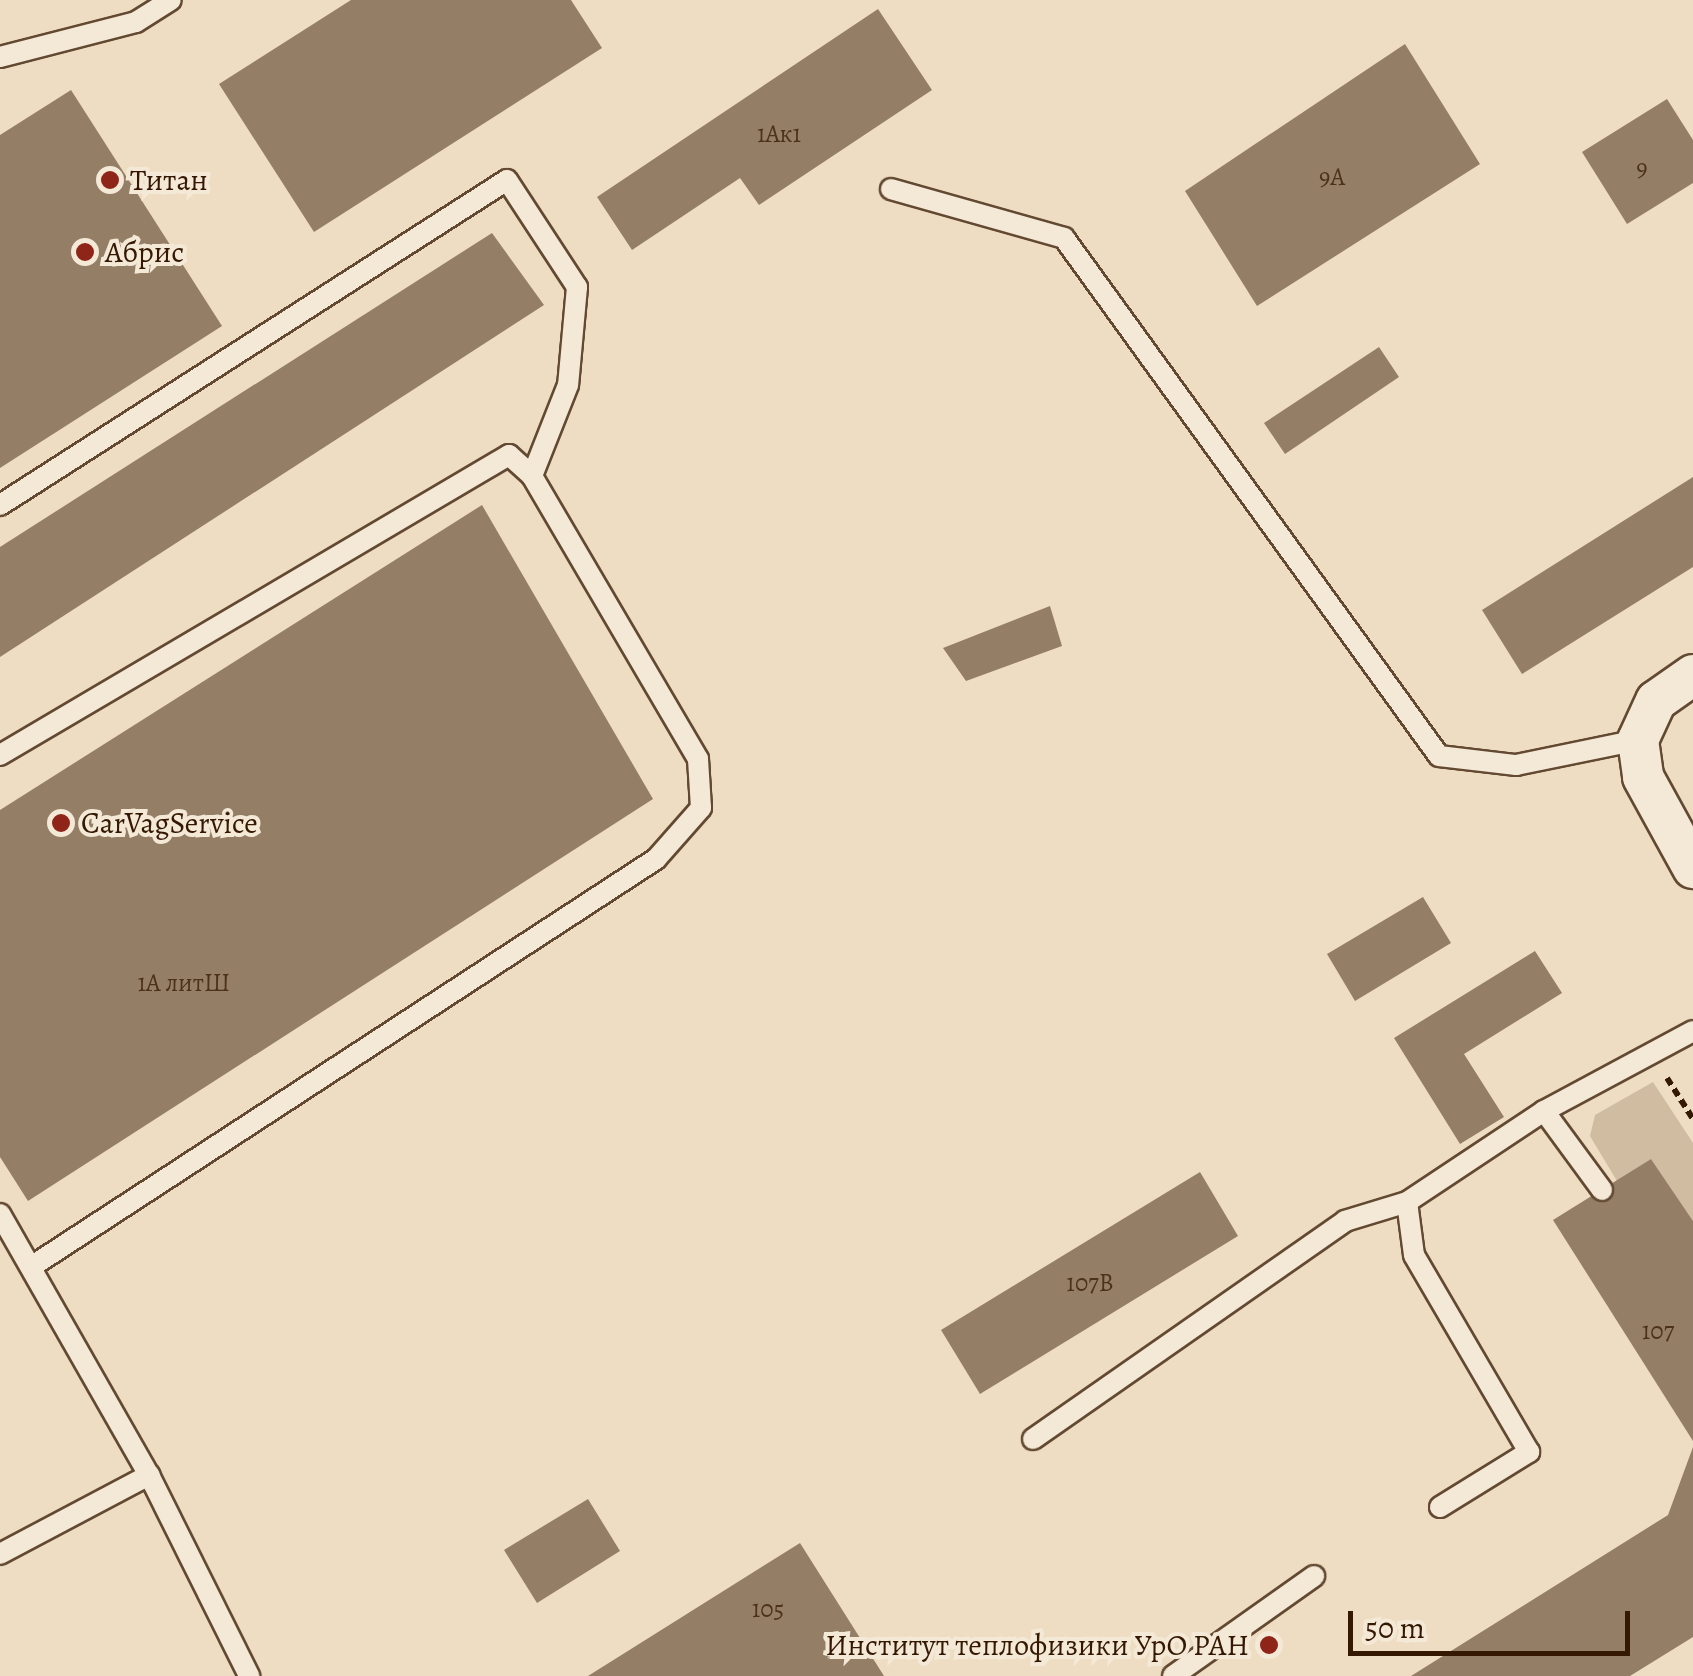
<!DOCTYPE html>
<meta charset="utf-8">
<style>
body{margin:0}
#map{position:relative;width:1693px;height:1676px;overflow:hidden;background:#eeddc2;font-family:Alegreya,serif}
div>[style]{position:absolute}
.green>*{inset:0;background:#cfbca1}
.building>*{inset:0;background:#957e66}
.path>*{height:6px;margin-top:-3px;transform-origin:0;background:repeating-linear-gradient(90deg,#351802 0 8px,transparent 0 13px)}
.roads{filter:drop-shadow(2px 0 #634932) drop-shadow(-2px 0 #634932) drop-shadow(0 2px #634932) drop-shadow(0 -2px #634932)}
.service>*{height:20px;margin:-10px;padding:0 10px;transform-origin:10px;border-radius:10px;background:#f4e9d7}
.minor>*{height:40px;margin:-20px;padding:0 20px;transform-origin:20px;border-radius:20px;background:#f4e9d7}
.dots>*{width:28px;height:28px;translate:-50% -50%;box-sizing:border-box;border:5px solid #f4e9d7;border-radius:50%}
span{translate:-50% -50%;white-space:nowrap;text-align:center;line-height:1.15;-webkit-text-stroke:8px #f4e9d7;paint-order:stroke}
.number-label{font-size:25px;color:#4d321b}
.number-label span{-webkit-text-stroke-width:0}
.poi-label{font-size:30px;color:#351802}
.left{translate:0 -50%;text-align:left}
.right{translate:-100% -50%;text-align:right}
.scale{position:absolute;left:1348px;top:1611px;width:282px;height:45px;box-sizing:border-box;border:5px solid #351802;border-top:0;padding-left:12px;font-size:30px;line-height:35px;white-space:nowrap;color:#351802;-webkit-text-stroke:8px #f4e9d7;paint-order:stroke}
</style>
<div id="map">
<div class="green">
<i style="clip-path:polygon(1653px 1082px,1693px 1143px,1693px 1221px,1651px 1159px,1617px 1181px,1590px 1136px,1595px 1115px)"></i>
</div>
<div class="building">
<i style="clip-path:polygon(351px 0,571px 0,602px 48px,314px 232px,219px 84px)"></i>
<i style="clip-path:polygon(878px 9px,932px 90px,759px 205px,740px 178px,632px 250px,597px 197px)"></i>
<i style="clip-path:polygon(1405px 44px,1480px 164px,1257px 306px,1185px 191px)"></i>
<i style="clip-path:polygon(71px 90px,222px 326px,0 468px,0 135px)"></i>
<i style="clip-path:polygon(1667px 99px,1693px 140px,1693px 183px,1627px 224px,1582px 152px)"></i>
<i style="clip-path:polygon(492px 233px,544px 305px,0 657px,0 547px)"></i>
<i style="clip-path:polygon(1379px 347px,1399px 377px,1285px 454px,1264px 423px)"></i>
<i style="clip-path:polygon(1693px 477px,1693px 567px,1522px 674px,1482px 610px)"></i>
<i style="clip-path:polygon(482px 505px,653px 799px,28px 1201px,0 1157px,0 810px)"></i>
<i style="clip-path:polygon(1050px 606px,1062px 646px,966px 681px,943px 648px)"></i>
<i style="clip-path:polygon(1423px 897px,1451px 943px,1355px 1001px,1327px 954px)"></i>
<i style="clip-path:polygon(1535px 951px,1562px 993px,1464px 1054px,1504px 1117px,1460px 1144px,1394px 1038px)"></i>
<i style="clip-path:polygon(1651px 1159px,1693px 1221px,1693px 1441px,1553px 1220px)"></i>
<i style="clip-path:polygon(1200px 1172px,1238px 1236px,980px 1394px,941px 1330px)"></i>
<i style="clip-path:polygon(1693px 1447px,1693px 1637px,1630px 1676px,1411px 1676px,1668px 1515px)"></i>
<i style="clip-path:polygon(588px 1499px,620px 1551px,537px 1603px,504px 1550px)"></i>
<i style="clip-path:polygon(800px 1543px,884px 1676px,588px 1676px)"></i>
</div>
<div class="path">
<i style="left:1667px;top:1078px;width:49px;rotate:57.6deg"></i>
</div>
<div class="roads">
<div class="service">
<i style="left:0;top:57px;width:140px;rotate:-14.4deg"></i>
<i style="left:136px;top:22px;width:41px;rotate:-32.2deg"></i>
<i style="left:891px;top:189px;width:180px;rotate:15.8deg"></i>
<i style="left:1064px;top:238px;width:639px;rotate:54.1deg"></i>
<i style="left:1439px;top:756px;width:78px;rotate:6.7deg"></i>
<i style="left:1516px;top:765px;width:125px;rotate:-11.6deg"></i>
<i style="left:0;top:505px;width:602px;rotate:-32.66deg"></i>
<i style="left:507px;top:180px;width:128px;rotate:56.8deg"></i>
<i style="left:577px;top:287px;width:98px;rotate:95.2deg"></i>
<i style="left:568px;top:385px;width:98px;rotate:111.6deg"></i>
<i style="left:0;top:755px;width:591px;rotate:-30.51deg"></i>
<i style="left:509px;top:455px;width:31px;rotate:42deg"></i>
<i style="left:532px;top:476px;width:328px;rotate:59.6deg"></i>
<i style="left:698px;top:759px;width:49px;rotate:86.5deg"></i>
<i style="left:701px;top:808px;width:68px;rotate:131.4deg"></i>
<i style="left:656px;top:859px;width:743px;rotate:146.87deg"></i>
<i style="left:1544px;top:1111px;width:98px;rotate:53.7deg"></i>
<i style="left:0;top:1214px;width:301px;rotate:60.3deg"></i>
<i style="left:149px;top:1475px;width:225px;rotate:63.5deg"></i>
<i style="left:1033px;top:1439px;width:381px;rotate:-34.9deg"></i>
<i style="left:1345px;top:1221px;width:65px;rotate:-17deg"></i>
<i style="left:1440px;top:1507px;width:105px;rotate:-31.7deg"></i>
<i style="left:1529px;top:1452px;width:228px;rotate:-120.3deg"></i>
<i style="left:1414px;top:1255px;width:53px;rotate:-97.5deg"></i>
<i style="left:1407px;top:1202px;width:164px;rotate:-33.6deg"></i>
<i style="left:1544px;top:1111px;width:169px;rotate:-28.2deg"></i>
<i style="left:0;top:1554px;width:169px;rotate:-27.9deg"></i>
<i style="left:1173px;top:1676px;width:173px;rotate:-35.3deg"></i>
</div>
<div class="minor">
<i style="left:1693px;top:675px;width:45px;rotate:144.9deg"></i>
<i style="left:1656px;top:701px;width:43px;rotate:114.8deg"></i>
<i style="left:1638px;top:740px;width:37px;rotate:82deg"></i>
<i style="left:1643px;top:777px;width:104px;rotate:61.2deg"></i>
</div>
</div>
<div class="dots">
<i style="left:110px;top:180px;background:#8f2418"></i>
<i style="left:85px;top:252px;background:#8f2418"></i>
<i style="left:61px;top:823px;background:#8f2418"></i>
<i style="left:1269px;top:1645px;background:#8f2418"></i>
</div>
<div class="number-label">
<span style="left:779px;top:134px">1Ак1</span>
<span style="left:1642px;top:168px">9</span>
<span style="left:1332px;top:177px">9А</span>
<span style="left:184px;top:983px">1А литШ</span>
<span style="left:1090px;top:1283px">107В</span>
<span style="left:1658px;top:1331px">107</span>
<span style="left:768px;top:1609px">105</span>
</div>
<div class="poi-label">
<span class="left" style="left:130px;top:180px">Титан</span>
<span class="left" style="left:105px;top:252px">Абрис</span>
<span class="left" style="left:81px;top:823px">CarVagService</span>
<span class="right" style="left:1249px;top:1645px">Институт теплофизики УрО РАН</span>
</div>
<div class="scale">50 m</div>
</div>
